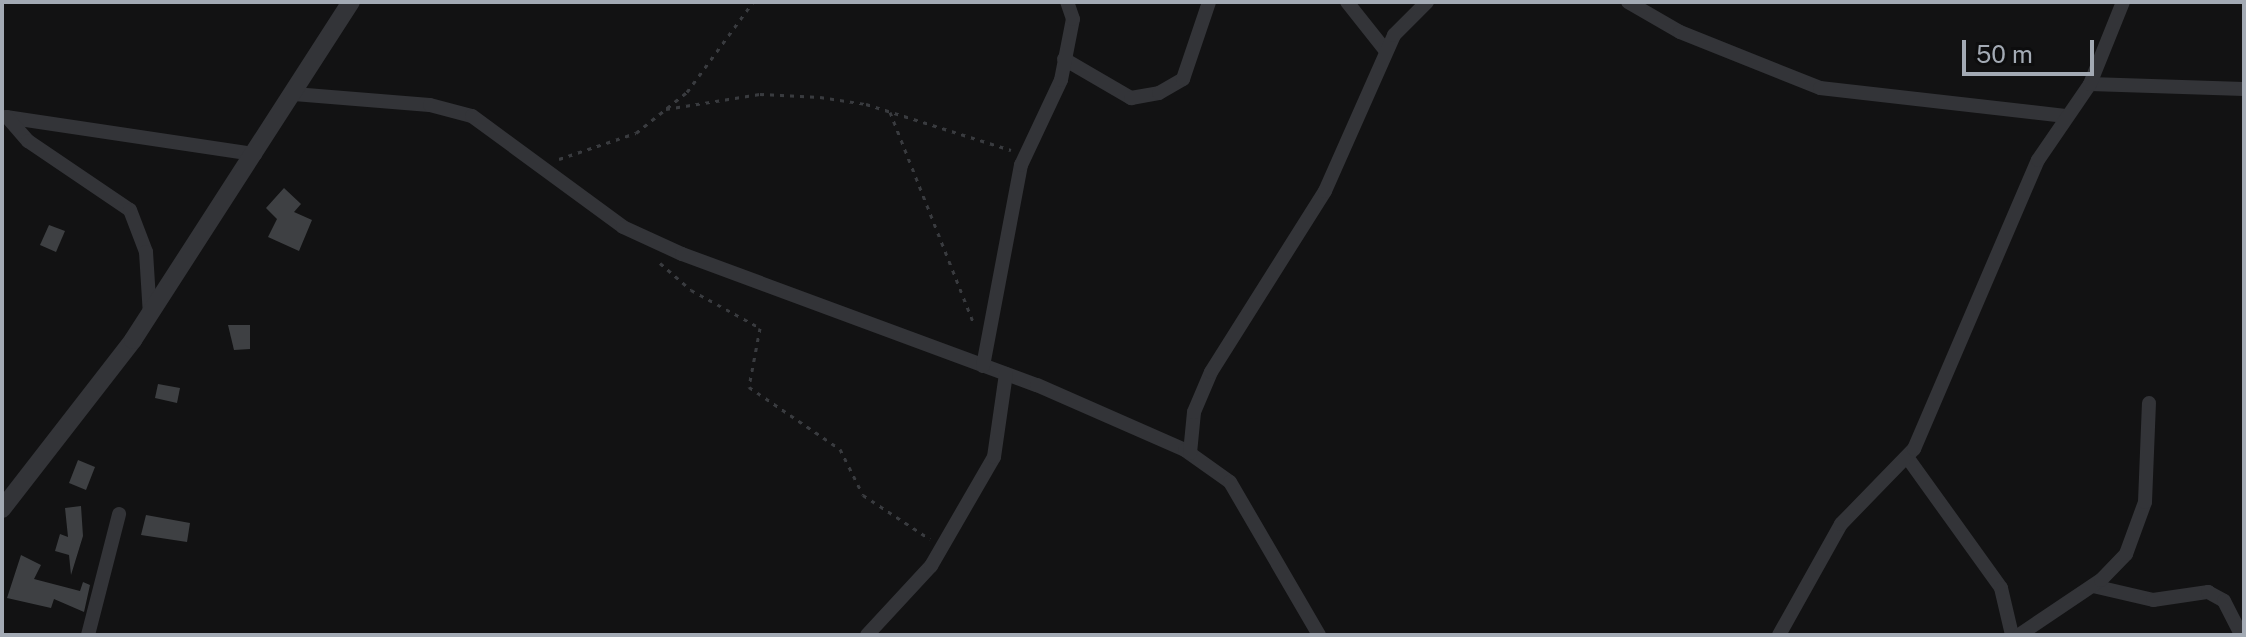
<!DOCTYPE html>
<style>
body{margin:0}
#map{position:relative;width:2246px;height:637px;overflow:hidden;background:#121213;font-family:"Public Sans",sans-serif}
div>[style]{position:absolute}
.building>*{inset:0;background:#3e4043}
.path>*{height:3px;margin-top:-1.5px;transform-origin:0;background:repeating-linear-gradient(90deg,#393b3f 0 4px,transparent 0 10px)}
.minor>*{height:14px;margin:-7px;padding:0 7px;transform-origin:7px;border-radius:7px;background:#333438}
.tertiary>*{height:18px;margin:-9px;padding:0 9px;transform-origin:9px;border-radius:9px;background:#333438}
span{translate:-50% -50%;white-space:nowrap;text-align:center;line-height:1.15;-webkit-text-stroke:6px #0d0d0e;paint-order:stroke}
.frame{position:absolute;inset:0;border:4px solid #a3aab4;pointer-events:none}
.scale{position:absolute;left:1962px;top:40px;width:132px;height:36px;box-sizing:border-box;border:4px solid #a3aab4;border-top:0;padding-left:10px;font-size:24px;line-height:28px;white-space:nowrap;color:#a3aab4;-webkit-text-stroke:6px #0d0d0e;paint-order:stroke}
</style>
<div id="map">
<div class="building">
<i style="clip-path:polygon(284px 188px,301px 204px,294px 212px,312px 220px,299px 251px,268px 237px,277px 219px,266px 208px)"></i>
<i style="clip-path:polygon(49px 225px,65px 231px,56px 252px,40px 245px)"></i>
<i style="clip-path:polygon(228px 325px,250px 325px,250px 349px,234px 350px)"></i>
<i style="clip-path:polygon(158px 384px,180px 388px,177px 403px,155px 398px)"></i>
<i style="clip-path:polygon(78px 460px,95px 467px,86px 490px,69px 483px)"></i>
<i style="clip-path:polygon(81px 506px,83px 536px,71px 575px,69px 555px,55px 551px,60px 534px,68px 537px,65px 508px)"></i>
<i style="clip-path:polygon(146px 515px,190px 523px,187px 542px,141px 535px)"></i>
<i style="clip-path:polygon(21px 555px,41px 565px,34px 579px,80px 591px,83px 582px,90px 585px,84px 612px,54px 599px,51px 608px,7px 598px)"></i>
</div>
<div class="path">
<i style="left:666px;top:109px;width:95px;rotate:-9.1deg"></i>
<i style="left:760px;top:94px;width:60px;rotate:2.9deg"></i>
<i style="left:820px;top:97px;width:47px;rotate:8.7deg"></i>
<i style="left:866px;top:104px;width:152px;rotate:17.6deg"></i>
<i style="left:890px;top:112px;width:228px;rotate:68.4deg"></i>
<i style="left:559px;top:159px;width:81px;rotate:-18.7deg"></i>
<i style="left:636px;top:133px;width:65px;rotate:-38.8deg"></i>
<i style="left:687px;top:92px;width:112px;rotate:-53.7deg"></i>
<i style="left:660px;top:263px;width:41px;rotate:41.1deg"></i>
<i style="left:691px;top:290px;width:79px;rotate:28.8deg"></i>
<i style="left:760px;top:328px;width:60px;rotate:100.6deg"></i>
<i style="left:749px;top:387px;width:110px;rotate:34.3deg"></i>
<i style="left:840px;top:449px;width:51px;rotate:63.4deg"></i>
<i style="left:863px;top:495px;width:80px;rotate:33.3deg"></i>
</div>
<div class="minor">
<i style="left:1347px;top:2px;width:63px;rotate:51.5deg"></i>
<i style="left:1628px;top:2px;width:60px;rotate:30deg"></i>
<i style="left:1680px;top:32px;width:151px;rotate:21.8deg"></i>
<i style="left:1820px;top:88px;width:247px;rotate:6.5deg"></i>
<i style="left:1064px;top:59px;width:78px;rotate:30.2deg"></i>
<i style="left:1131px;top:98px;width:28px;rotate:-10deg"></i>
<i style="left:1159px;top:93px;width:28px;rotate:-30deg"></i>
<i style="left:1183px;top:79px;width:81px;rotate:-71.3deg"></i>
<i style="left:2090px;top:84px;width:154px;rotate:1.9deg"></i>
<i style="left:294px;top:94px;width:136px;rotate:4.6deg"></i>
<i style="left:430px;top:105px;width:43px;rotate:14.7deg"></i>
<i style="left:472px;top:116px;width:187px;rotate:36.3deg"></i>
<i style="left:623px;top:227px;width:65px;rotate:24.6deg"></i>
<i style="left:682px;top:254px;width:378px;rotate:20.3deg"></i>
<i style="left:1037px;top:385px;width:162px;rotate:23.7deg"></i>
<i style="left:1185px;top:450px;width:55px;rotate:35.4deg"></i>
<i style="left:1230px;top:482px;width:177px;rotate:59.8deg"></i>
<i style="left:6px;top:117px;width:252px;rotate:8.5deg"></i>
<i style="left:7px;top:117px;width:32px;rotate:49deg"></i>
<i style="left:28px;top:141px;width:123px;rotate:34.1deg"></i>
<i style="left:130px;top:210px;width:45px;rotate:69.1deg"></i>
<i style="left:146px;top:252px;width:63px;rotate:86.4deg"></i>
<i style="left:983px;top:366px;width:205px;rotate:-79.3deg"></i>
<i style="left:1021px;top:165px;width:94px;rotate:-64.8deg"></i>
<i style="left:1061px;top:80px;width:62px;rotate:-78.9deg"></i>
<i style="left:1073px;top:19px;width:18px;rotate:-109deg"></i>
<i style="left:1190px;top:453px;width:41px;rotate:-84.4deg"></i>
<i style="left:1194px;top:412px;width:43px;rotate:-67deg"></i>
<i style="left:1211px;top:372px;width:214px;rotate:-57.8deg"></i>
<i style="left:1325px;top:191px;width:171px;rotate:-66.1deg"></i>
<i style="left:1394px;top:35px;width:47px;rotate:-45deg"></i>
<i style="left:1907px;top:457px;width:161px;rotate:54.3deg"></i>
<i style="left:2001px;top:588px;width:48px;rotate:76.8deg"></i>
<i style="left:2093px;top:586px;width:62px;rotate:13.1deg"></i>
<i style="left:2153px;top:600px;width:56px;rotate:-8.3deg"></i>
<i style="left:2208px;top:592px;width:18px;rotate:29deg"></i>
<i style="left:2224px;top:601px;width:38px;rotate:63deg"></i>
<i style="left:88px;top:635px;width:125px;rotate:-75.6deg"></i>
<i style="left:867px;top:635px;width:94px;rotate:-47.2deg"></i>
<i style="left:931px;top:566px;width:126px;rotate:-60deg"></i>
<i style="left:994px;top:457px;width:84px;rotate:-81.8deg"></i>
<i style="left:1779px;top:635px;width:127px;rotate:-60.8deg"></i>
<i style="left:1841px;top:524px;width:105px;rotate:-45.8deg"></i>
<i style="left:1914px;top:449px;width:314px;rotate:-66.8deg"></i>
<i style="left:2038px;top:160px;width:92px;rotate:-55.6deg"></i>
<i style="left:2090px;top:84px;width:88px;rotate:-68.1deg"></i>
<i style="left:2019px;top:635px;width:99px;rotate:-33.9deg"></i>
<i style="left:2101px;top:580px;width:36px;rotate:-46deg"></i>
<i style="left:2126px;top:554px;width:55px;rotate:-69.9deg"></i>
<i style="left:2145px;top:502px;width:99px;rotate:-87.7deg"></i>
</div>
<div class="tertiary">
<i style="left:2px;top:509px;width:214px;rotate:-52.2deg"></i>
<i style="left:133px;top:340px;width:402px;rotate:-57.2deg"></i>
</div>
<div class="frame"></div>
<div class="scale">50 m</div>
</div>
